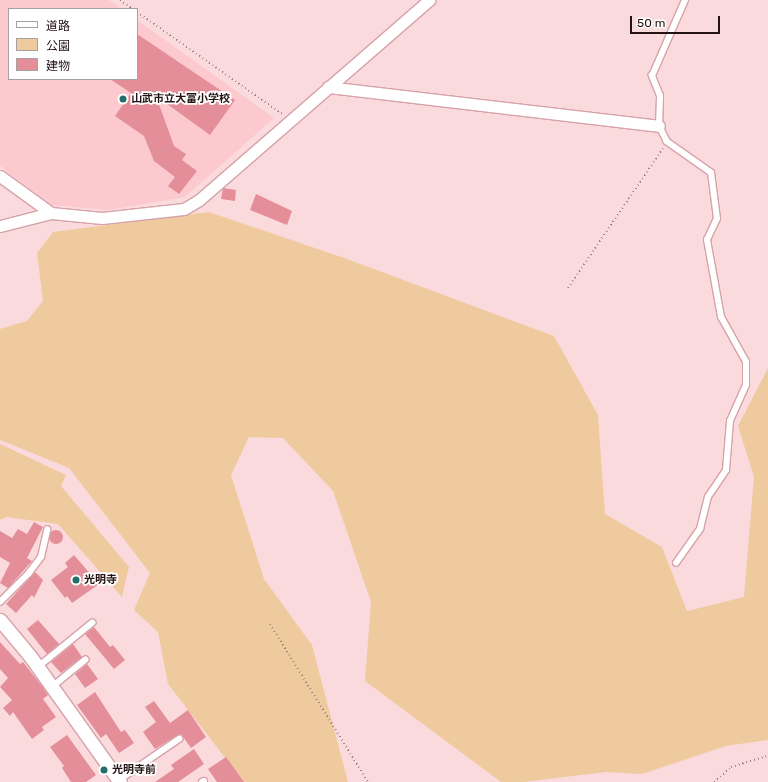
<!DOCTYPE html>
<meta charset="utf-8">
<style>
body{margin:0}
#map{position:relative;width:768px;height:782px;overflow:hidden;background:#fbdadd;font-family:Rubik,"Noto Sans JP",sans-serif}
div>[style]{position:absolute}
.built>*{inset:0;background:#fbc9ce}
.green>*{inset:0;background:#efca9e}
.building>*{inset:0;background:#e48e9a}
.round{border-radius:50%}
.path>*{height:2px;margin-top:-1px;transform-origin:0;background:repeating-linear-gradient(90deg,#9a7f82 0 1px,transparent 0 4px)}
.roads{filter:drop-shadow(1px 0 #d6a2a8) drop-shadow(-1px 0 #d6a2a8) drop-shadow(0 1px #d6a2a8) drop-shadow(0 -1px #d6a2a8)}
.service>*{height:5.5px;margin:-2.75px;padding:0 2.75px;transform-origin:2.75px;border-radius:2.75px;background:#fff}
.minor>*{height:11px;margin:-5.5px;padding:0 5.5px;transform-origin:5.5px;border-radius:5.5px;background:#fff}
.tertiary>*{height:13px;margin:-6.5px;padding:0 6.5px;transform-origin:6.5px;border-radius:6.5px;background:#fff}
.dots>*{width:11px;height:11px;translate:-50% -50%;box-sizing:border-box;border:2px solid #fff;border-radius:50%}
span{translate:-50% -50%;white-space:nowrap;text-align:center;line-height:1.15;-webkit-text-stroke:3.5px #fff;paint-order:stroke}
.poi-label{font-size:11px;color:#231113;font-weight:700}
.left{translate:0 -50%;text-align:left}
.legend{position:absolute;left:8px;top:8px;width:130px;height:72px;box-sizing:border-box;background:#fff;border:1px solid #a7a0a1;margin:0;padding:5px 7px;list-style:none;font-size:12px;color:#231113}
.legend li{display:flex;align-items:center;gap:8px;height:20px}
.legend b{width:20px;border:1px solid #a7a0a1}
.scale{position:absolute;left:630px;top:16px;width:90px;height:18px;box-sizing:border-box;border:2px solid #231113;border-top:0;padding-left:5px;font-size:12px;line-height:14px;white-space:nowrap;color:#231113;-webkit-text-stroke:3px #fff;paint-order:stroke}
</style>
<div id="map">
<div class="built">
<i style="clip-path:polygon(0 0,109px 0,122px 9px,9px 9px,9px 79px,137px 79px,137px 20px,274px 118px,185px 197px,108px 210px,52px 205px,0 166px)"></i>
</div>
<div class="green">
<i style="clip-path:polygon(209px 212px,347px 259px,554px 336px,598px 415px,605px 514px,662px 547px,687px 611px,744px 597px,754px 477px,738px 426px,768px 368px,768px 740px,726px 746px,642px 774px,606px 772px,523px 782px,501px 782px,365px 681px,371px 602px,333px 491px,283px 438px,249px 437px,231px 475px,264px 579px,312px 645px,348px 782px,244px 782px,168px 684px,158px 632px,134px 610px,150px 573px,69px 468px,0 440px,0 329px,27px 321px,43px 301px,37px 253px,53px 232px)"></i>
<i style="clip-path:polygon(0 444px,66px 475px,61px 486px,129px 567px,122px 597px,58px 524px,6px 517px,0 520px)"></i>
</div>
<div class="building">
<i style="clip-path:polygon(137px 34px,235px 100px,210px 135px,156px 96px,174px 146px,186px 154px,182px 160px,197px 171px,179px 194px,168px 186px,175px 177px,154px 161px,144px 136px,115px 116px,131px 93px,110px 79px,137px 79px)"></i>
<i style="clip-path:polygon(223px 188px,236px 190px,235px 201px,221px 199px)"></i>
<i style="clip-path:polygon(256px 194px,292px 211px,287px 225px,250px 210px)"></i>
<i style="clip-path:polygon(34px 522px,43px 527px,27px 558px,32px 561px,8px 588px,0 583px,10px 563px,0 557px,0 531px,12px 538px,18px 529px,27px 534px)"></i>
<i class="round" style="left:49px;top:530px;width:14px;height:14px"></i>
<i style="clip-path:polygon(74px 555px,99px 584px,72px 603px,67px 596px,65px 598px,51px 580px,68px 567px,65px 563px)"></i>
<i style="clip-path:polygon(35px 572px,43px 580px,34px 598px,32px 595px,16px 613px,6px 604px)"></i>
<i style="clip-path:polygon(38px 620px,59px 644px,47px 654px,27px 629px)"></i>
<i style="clip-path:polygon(94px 627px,110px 647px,113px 645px,125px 660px,114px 669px,85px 634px)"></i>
<i style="clip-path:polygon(0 642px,20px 664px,23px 662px,42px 686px,48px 695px,43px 699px,56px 717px,42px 727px,44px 730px,32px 739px,13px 712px,10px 716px,3px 708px,12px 700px,0 687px,8px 678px,0 669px)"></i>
<i style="clip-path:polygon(73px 644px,82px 657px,61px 673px,51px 662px)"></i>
<i style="clip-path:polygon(87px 664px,98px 679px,85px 688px,75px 674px)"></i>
<i style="clip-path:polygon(95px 692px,121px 732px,125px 730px,134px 743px,119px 753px,106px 734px,101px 738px,77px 705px)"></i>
<i style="clip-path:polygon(154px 701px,170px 723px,188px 710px,206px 737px,191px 748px,181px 734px,178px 735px,155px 749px,143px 732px,156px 722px,145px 707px)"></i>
<i style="clip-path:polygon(67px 735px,96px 775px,86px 782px,71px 782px,62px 768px,64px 766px,50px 747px)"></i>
<i style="clip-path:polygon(194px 749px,204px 764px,178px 782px,155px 782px,174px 769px,171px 765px)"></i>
<i style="clip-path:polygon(226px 757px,244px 782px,217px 782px,208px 769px)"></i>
</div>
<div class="path">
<i style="left:120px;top:0;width:16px;rotate:35deg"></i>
<i style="left:137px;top:12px;width:177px;rotate:35.1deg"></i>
<i style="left:568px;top:288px;width:169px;rotate:-55.8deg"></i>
<i style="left:270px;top:624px;width:186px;rotate:58.2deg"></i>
<i style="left:714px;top:782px;width:23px;rotate:-41deg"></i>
<i style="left:731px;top:767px;width:39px;rotate:-17deg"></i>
</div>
<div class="roads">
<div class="service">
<i style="left:676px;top:563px;width:42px;rotate:-54.8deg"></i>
<i style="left:700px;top:529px;width:33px;rotate:-76deg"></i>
<i style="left:708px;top:497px;width:32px;rotate:-56deg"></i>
<i style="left:726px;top:470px;width:49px;rotate:-85.3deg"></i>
<i style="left:730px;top:421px;width:39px;rotate:-66deg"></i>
<i style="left:746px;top:385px;width:23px;rotate:-90deg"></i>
<i style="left:746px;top:362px;width:51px;rotate:-119.1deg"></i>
<i style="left:721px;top:317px;width:78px;rotate:-100.3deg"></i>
<i style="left:707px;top:240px;width:23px;rotate:-65deg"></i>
<i style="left:717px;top:219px;width:46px;rotate:-97.4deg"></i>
<i style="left:711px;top:173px;width:54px;rotate:-144.8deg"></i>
<i style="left:667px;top:142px;width:18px;rotate:-117deg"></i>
<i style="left:659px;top:126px;width:30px;rotate:-88deg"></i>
<i style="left:660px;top:96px;width:22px;rotate:-112deg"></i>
<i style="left:652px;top:76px;width:83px;rotate:-66.5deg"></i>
<i style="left:0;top:602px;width:41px;rotate:-45deg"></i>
<i style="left:29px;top:573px;width:20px;rotate:-53deg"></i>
<i style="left:41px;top:557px;width:28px;rotate:-77deg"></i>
<i style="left:38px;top:667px;width:70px;rotate:-39.2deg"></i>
<i style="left:52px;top:687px;width:43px;rotate:-39.3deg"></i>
<i style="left:119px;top:780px;width:73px;rotate:-34.3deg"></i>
<i style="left:202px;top:782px;width:2px;rotate:-27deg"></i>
</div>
<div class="minor">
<i style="left:328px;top:87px;width:333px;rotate:6.7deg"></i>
<i style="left:0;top:176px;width:63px;rotate:36deg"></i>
<i style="left:0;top:226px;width:53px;rotate:-14.3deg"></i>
<i style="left:51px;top:213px;width:51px;rotate:5.6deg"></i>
<i style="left:102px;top:218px;width:82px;rotate:-6.3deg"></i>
<i style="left:184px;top:209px;width:17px;rotate:-31deg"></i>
<i style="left:199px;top:200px;width:305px;rotate:-41deg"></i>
</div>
<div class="tertiary">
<i style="left:0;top:620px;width:47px;rotate:50.2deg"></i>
<i style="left:30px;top:656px;width:155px;rotate:54.5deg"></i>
</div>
</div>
<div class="dots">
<i style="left:123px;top:99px;background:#236e6b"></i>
<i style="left:76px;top:580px;background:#236e6b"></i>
<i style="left:104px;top:770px;background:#236e6b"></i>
</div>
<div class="poi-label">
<span class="left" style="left:131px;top:99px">山武市立大富小学校</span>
<span class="left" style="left:84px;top:580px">光明寺</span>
<span class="left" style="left:112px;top:770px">光明寺前</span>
</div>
<ul class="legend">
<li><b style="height:5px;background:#fff"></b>道路</li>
<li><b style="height:11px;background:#efca9e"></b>公園</li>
<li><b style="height:11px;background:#e48e9a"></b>建物</li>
</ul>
<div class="scale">50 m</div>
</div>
